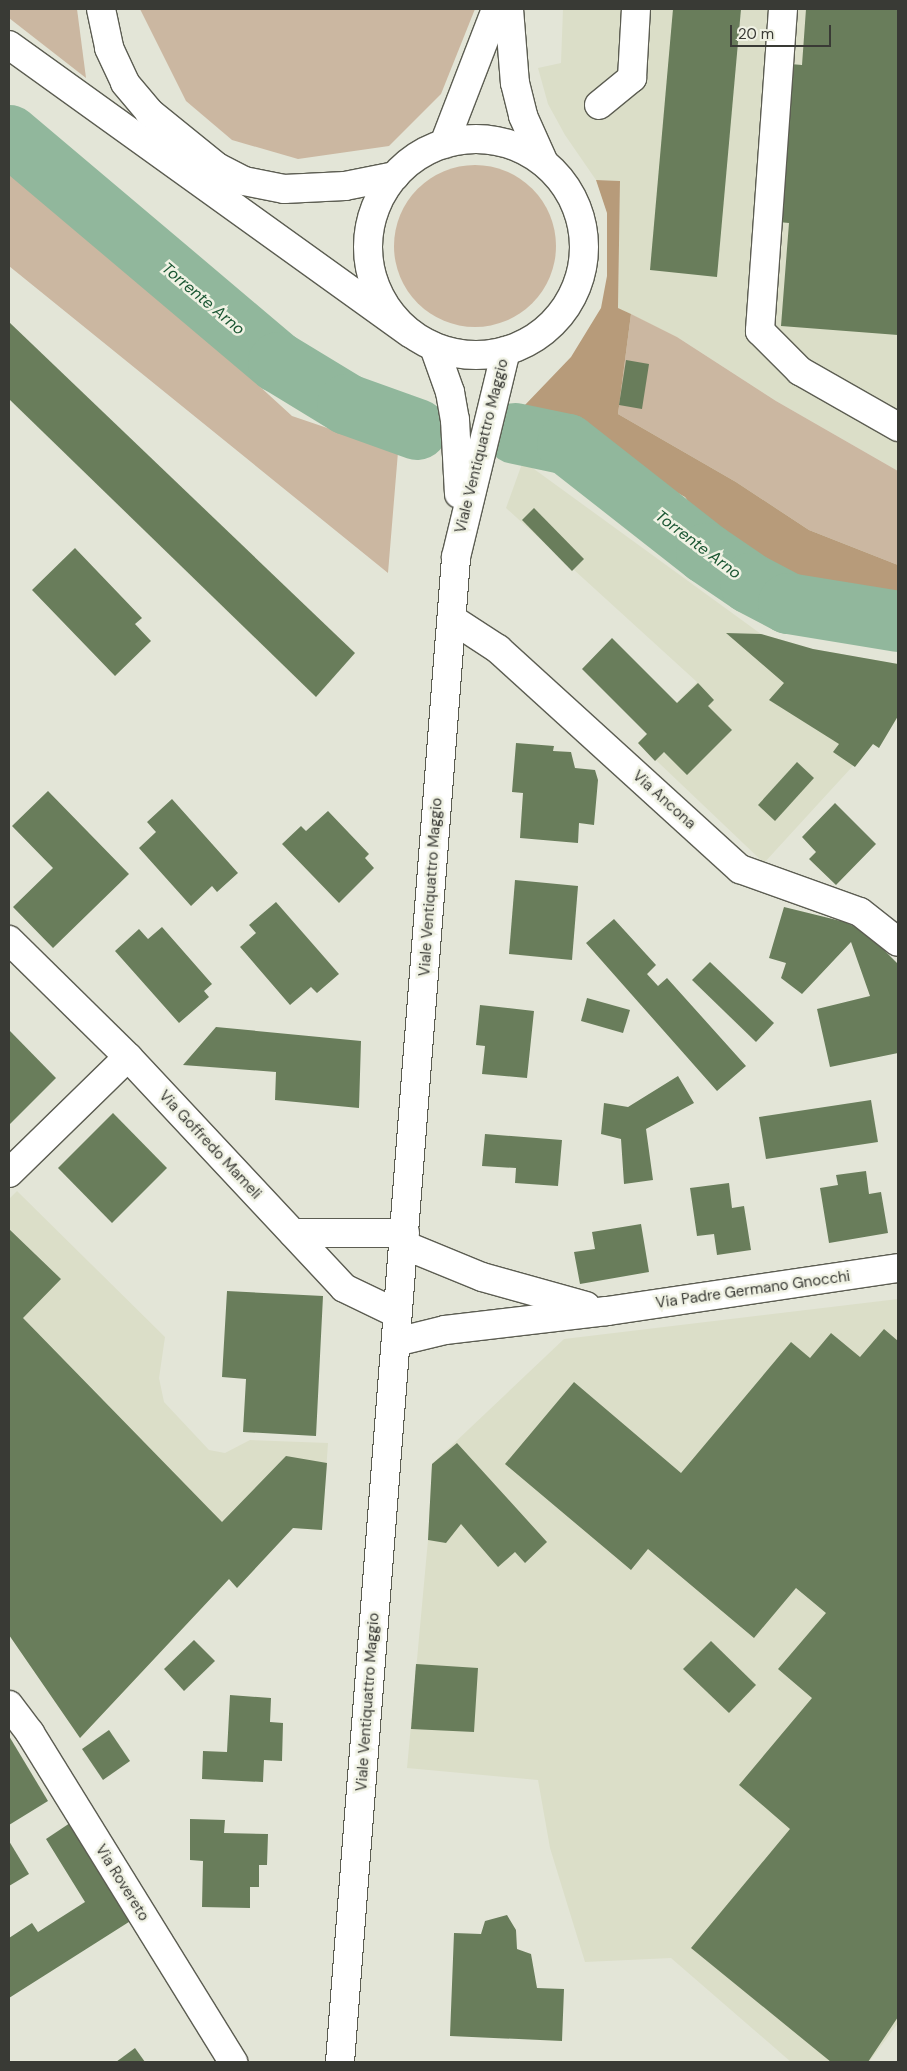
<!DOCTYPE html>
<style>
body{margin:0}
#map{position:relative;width:907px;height:2071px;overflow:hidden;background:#e3e5d7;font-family:"DM Sans",sans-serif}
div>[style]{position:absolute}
.built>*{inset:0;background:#dbdec8}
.green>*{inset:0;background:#cbb7a1}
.round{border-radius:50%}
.forest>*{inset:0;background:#b79b7a}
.river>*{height:61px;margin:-30.5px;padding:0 30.5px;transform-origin:30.5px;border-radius:30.5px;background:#91b79c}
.building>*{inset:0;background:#697d5b}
.roads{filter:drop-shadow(1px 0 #5c5d52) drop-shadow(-1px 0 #5c5d52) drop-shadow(0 1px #5c5d52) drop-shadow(0 -1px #5c5d52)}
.minor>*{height:28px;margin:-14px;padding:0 14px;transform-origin:14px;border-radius:14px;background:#fff}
.major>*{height:28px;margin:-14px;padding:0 14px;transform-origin:14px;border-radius:14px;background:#fff}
.major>.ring{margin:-14px;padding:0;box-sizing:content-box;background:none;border:28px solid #fff;border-radius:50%}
.highway>*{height:28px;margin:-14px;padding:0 14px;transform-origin:14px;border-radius:14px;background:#fff}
span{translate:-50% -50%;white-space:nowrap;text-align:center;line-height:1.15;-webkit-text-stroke:5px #f0f2e4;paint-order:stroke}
.street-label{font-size:15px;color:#393a35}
.water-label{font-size:16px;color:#1a5632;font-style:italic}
.frame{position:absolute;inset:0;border:10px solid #393a35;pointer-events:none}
.scale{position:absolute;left:730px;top:25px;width:101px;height:22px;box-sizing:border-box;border:2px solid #393a35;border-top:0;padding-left:6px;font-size:15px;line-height:18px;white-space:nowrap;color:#393a35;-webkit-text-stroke:4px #f0f2e4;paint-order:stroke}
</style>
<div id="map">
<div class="built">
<i style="clip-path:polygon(563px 9px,898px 9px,898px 471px,776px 401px,677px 337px,618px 308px,620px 181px,596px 180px,565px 135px,548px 104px,538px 68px,561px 63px)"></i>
<i style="clip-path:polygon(523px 461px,761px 634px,813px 649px,898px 664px,898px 716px,879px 748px,873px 744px,764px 863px,638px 743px,697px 682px,506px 508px)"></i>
<i style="clip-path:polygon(17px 1191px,165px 1337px,159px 1378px,164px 1402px,209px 1450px,225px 1453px,250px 1440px,328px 1443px,322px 1530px,293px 1528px,237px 1588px,229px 1579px,80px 1738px,9px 1635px,9px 1199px)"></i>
<i style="clip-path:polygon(898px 1299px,898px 2023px,869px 2062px,791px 2062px,671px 1958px,585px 1962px,550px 1848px,538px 1780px,407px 1768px,428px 1540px,432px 1464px,564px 1339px)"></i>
</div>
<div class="green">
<i style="clip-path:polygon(9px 9px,77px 9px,86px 78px,9px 18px)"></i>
<i style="clip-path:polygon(140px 9px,475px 9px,441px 94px,389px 146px,298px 159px,232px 140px,186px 101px)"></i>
<i style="clip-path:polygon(9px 157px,292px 416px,398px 452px,388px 573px,9px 266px)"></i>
<i class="round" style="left:394px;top:165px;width:162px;height:162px"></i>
<i style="clip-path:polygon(631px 314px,677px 337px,776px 401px,898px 471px,898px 565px,809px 530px,736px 482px,618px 414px)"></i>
</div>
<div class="forest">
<i style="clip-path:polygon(596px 180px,620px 181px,618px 308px,631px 314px,618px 414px,736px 482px,809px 530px,898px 565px,898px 604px,819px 585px,791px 589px,716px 538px,685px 497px,524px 406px,571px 357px,601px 308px,607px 276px,607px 213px)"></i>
</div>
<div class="river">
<i style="left:9px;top:135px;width:352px;rotate:40.2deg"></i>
<i style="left:278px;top:362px;width:81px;rotate:31.3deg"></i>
<i style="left:347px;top:404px;width:74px;rotate:19.7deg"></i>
<i style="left:515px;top:433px;width:53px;rotate:11.9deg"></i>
<i style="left:567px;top:444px;width:177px;rotate:38.1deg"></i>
<i style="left:706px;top:553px;width:53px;rotate:34.3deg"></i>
<i style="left:750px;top:583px;width:43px;rotate:27.8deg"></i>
<i style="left:788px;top:603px;width:111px;rotate:9.3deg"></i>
</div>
<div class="building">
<i style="clip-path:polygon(673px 9px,741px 9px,717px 277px,650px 270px)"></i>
<i style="clip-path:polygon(806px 9px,898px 9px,898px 335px,781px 326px,789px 223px,755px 220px,767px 62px,802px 65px)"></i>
<i style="clip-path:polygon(9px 322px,355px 653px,316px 697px,9px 399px)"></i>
<i style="clip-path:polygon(626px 360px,649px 364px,642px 409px,619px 405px)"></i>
<i style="clip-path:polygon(534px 508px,584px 559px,572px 571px,522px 520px)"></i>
<i style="clip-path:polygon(75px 548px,142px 618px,135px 624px,151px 641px,115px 676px,32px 590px)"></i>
<i style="clip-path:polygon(726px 633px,761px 634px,813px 649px,898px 664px,898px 716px,879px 748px,873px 744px,855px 767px,833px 752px,839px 744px,769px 700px,784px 683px)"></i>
<i style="clip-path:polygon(612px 638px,677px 703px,698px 683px,714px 700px,708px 706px,732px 730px,687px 775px,664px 752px,655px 761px,638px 743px,647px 734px,582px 669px)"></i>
<i style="clip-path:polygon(516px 743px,554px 746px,553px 751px,571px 752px,575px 768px,595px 770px,598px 780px,594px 825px,579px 823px,578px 843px,520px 838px,523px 793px,512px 792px)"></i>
<i style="clip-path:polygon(797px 762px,814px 778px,775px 821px,758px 805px)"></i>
<i style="clip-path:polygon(48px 791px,129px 874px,53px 948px,13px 907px,53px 868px,12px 826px)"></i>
<i style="clip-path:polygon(172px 799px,238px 873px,217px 892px,212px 886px,191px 906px,139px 848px,156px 832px,147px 822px)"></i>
<i style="clip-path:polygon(835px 803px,876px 844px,836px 885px,809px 859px,816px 852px,802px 837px)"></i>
<i style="clip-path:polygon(328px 811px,369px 854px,365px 858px,374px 868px,339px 903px,282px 844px,301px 826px,306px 831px)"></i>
<i style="clip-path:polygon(515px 880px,578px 886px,572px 960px,509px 954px)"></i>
<i style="clip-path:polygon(276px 902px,339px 974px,317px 993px,311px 987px,290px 1005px,240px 947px,256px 933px,249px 925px)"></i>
<i style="clip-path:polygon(784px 907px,845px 922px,866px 932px,898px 964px,898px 1053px,830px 1067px,817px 1009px,870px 996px,851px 942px,802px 994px,781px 978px,786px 963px,769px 958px)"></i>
<i style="clip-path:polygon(614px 919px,656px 965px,647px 974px,658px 986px,667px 978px,746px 1066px,717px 1091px,586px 943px)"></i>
<i style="clip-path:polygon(162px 927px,212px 984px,204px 991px,209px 997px,179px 1023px,115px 951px,139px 929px,148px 939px)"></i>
<i style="clip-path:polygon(710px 962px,774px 1023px,756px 1042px,692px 980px)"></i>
<i style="clip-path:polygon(587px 998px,630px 1010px,623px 1033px,581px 1021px)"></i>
<i style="clip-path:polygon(480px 1005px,534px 1011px,527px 1078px,482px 1074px,485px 1046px,476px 1045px)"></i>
<i style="clip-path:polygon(216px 1027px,361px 1041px,359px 1108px,275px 1100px,276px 1072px,183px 1065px)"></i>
<i style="clip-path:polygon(9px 1030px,56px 1078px,9px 1125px)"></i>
<i style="clip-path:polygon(678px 1076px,694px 1103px,646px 1129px,653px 1180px,624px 1184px,621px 1139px,601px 1134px,604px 1103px,628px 1107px)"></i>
<i style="clip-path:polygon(871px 1100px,878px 1142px,766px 1159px,759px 1117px)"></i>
<i style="clip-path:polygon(113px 1113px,167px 1168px,112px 1223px,58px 1168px)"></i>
<i style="clip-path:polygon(485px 1134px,562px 1140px,558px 1186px,515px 1183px,516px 1168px,482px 1166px)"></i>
<i style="clip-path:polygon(866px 1171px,869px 1194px,881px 1192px,888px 1233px,829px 1243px,820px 1188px,838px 1185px,836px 1175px)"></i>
<i style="clip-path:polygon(729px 1183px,732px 1208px,744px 1206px,751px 1250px,717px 1255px,714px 1234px,697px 1236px,690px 1188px)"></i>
<i style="clip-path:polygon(641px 1224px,649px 1272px,580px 1284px,574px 1252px,595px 1249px,592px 1232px)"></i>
<i style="clip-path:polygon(9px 1229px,61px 1279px,23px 1318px,222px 1522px,286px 1456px,327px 1463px,322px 1530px,293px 1528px,237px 1588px,229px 1579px,80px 1738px,9px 1635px)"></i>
<i style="clip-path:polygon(227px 1291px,323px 1296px,316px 1436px,243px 1432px,246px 1379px,222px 1377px)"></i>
<i style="clip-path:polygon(884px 1329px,898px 1341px,898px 2017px,868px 2062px,831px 2062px,691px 1948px,790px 1829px,739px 1785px,812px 1698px,778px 1669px,826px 1613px,796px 1588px,754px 1638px,648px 1549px,631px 1570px,505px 1464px,574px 1382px,681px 1473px,791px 1342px,810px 1358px,831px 1333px,860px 1357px)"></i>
<i style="clip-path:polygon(457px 1443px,547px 1542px,525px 1563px,515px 1552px,498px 1567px,461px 1524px,446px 1543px,428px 1540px,432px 1464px)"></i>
<i style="clip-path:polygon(194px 1640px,215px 1661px,184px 1691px,164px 1669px)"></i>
<i style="clip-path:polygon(711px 1641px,756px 1685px,729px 1713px,683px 1669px)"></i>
<i style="clip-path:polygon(416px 1664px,478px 1668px,474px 1732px,411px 1729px)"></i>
<i style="clip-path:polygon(230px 1695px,271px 1698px,270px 1722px,283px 1723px,282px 1761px,264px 1760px,263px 1782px,202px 1779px,203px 1751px,227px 1752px)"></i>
<i style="clip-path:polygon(109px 1730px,130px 1761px,103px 1780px,82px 1749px)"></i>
<i style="clip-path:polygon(9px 1736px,48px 1801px,9px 1825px)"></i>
<i style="clip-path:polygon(190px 1819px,225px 1820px,224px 1833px,268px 1834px,267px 1865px,259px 1865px,259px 1887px,250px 1887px,250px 1908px,202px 1907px,203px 1861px,190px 1860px)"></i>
<i style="clip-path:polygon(70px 1823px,132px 1920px,9px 1998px,9px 1938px,32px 1923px,38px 1932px,85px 1902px,46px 1839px)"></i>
<i style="clip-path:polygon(9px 1841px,29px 1874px,9px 1886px)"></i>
<i style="clip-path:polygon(507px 1915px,516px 1930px,517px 1949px,531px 1954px,537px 1988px,564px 1989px,562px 2041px,450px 2036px,454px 1933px,481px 1934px,485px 1921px)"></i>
<i style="clip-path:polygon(135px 2048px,145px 2062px,116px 2062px)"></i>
</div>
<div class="roads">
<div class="minor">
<i style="left:783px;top:9px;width:323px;rotate:94.1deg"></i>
<i style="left:760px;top:331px;width:57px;rotate:45deg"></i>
<i style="left:800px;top:371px;width:113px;rotate:29.7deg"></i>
<i style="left:599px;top:105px;width:43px;rotate:-39.3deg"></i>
<i style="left:632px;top:78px;width:69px;rotate:-86.7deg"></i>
<i style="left:452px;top:619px;width:55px;rotate:33.1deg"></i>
<i style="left:498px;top:649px;width:327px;rotate:42.3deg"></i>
<i style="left:740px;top:869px;width:127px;rotate:19.7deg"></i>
<i style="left:860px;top:912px;width:48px;rotate:38.3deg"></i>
<i style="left:9px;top:940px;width:167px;rotate:44.5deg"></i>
<i style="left:128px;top:1057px;width:316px;rotate:46.9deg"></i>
<i style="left:344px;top:1288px;width:58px;rotate:25.7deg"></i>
<i style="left:9px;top:1173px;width:166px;rotate:-44.3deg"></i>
<i style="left:293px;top:1233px;width:112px"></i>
<i style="left:404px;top:1245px;width:84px;rotate:22.3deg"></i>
<i style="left:482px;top:1277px;width:108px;rotate:15.6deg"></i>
<i style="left:396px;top:1342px;width:50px;rotate:-13.8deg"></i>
<i style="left:445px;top:1330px;width:163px;rotate:-6.7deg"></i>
<i style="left:607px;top:1311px;width:294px;rotate:-8.4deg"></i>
<i style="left:9px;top:1705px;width:35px;rotate:53deg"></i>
<i style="left:30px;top:1733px;width:387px;rotate:58.3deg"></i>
</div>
<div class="major">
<i style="left:509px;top:9px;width:74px;rotate:85.4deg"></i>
<i style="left:515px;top:83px;width:34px;rotate:76deg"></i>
<i style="left:523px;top:116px;width:51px;rotate:65.9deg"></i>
<i class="ring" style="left:368px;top:139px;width:188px;height:188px"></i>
<i style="left:444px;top:144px;width:145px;rotate:-68.9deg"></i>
<i style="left:434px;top:347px;width:48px;rotate:70.4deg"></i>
<i style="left:450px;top:392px;width:28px;rotate:80deg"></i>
<i style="left:455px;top:420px;width:74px;rotate:86.9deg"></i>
<i style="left:340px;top:2062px;width:1509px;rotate:-85.59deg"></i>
<i style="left:456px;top:557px;width:212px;rotate:-76.4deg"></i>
</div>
<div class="highway">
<i style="left:101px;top:9px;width:40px;rotate:78deg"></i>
<i style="left:109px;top:48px;width:38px;rotate:65deg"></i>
<i style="left:125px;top:83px;width:38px;rotate:50deg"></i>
<i style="left:149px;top:112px;width:87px;rotate:39deg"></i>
<i style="left:217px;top:167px;width:30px;rotate:27deg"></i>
<i style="left:244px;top:181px;width:41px;rotate:11.3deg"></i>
<i style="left:284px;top:189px;width:61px;rotate:-2.8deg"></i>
<i style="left:345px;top:186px;width:51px;rotate:-11.3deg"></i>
<i style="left:9px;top:45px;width:495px;rotate:35.7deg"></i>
</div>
</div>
<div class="street-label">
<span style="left:482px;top:446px;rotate:-76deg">Viale Ventiquattro Maggio</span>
<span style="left:664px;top:800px;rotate:42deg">Via Ancona</span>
<span style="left:431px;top:887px;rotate:-86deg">Viale Ventiquattro Maggio</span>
<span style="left:210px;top:1145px;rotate:47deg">Via Goffredo Mameli</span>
<span style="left:753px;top:1290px;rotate:-8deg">Via Padre Germano Gnocchi</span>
<span style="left:368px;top:1702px;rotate:-86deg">Viale Ventiquattro Maggio</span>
<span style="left:122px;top:1883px;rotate:58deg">Via Rovereto</span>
</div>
<div class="water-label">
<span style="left:203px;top:299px;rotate:40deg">Torrente Arno</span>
<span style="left:698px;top:545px;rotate:37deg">Torrente Arno</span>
</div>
<div class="frame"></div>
<div class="scale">20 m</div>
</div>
